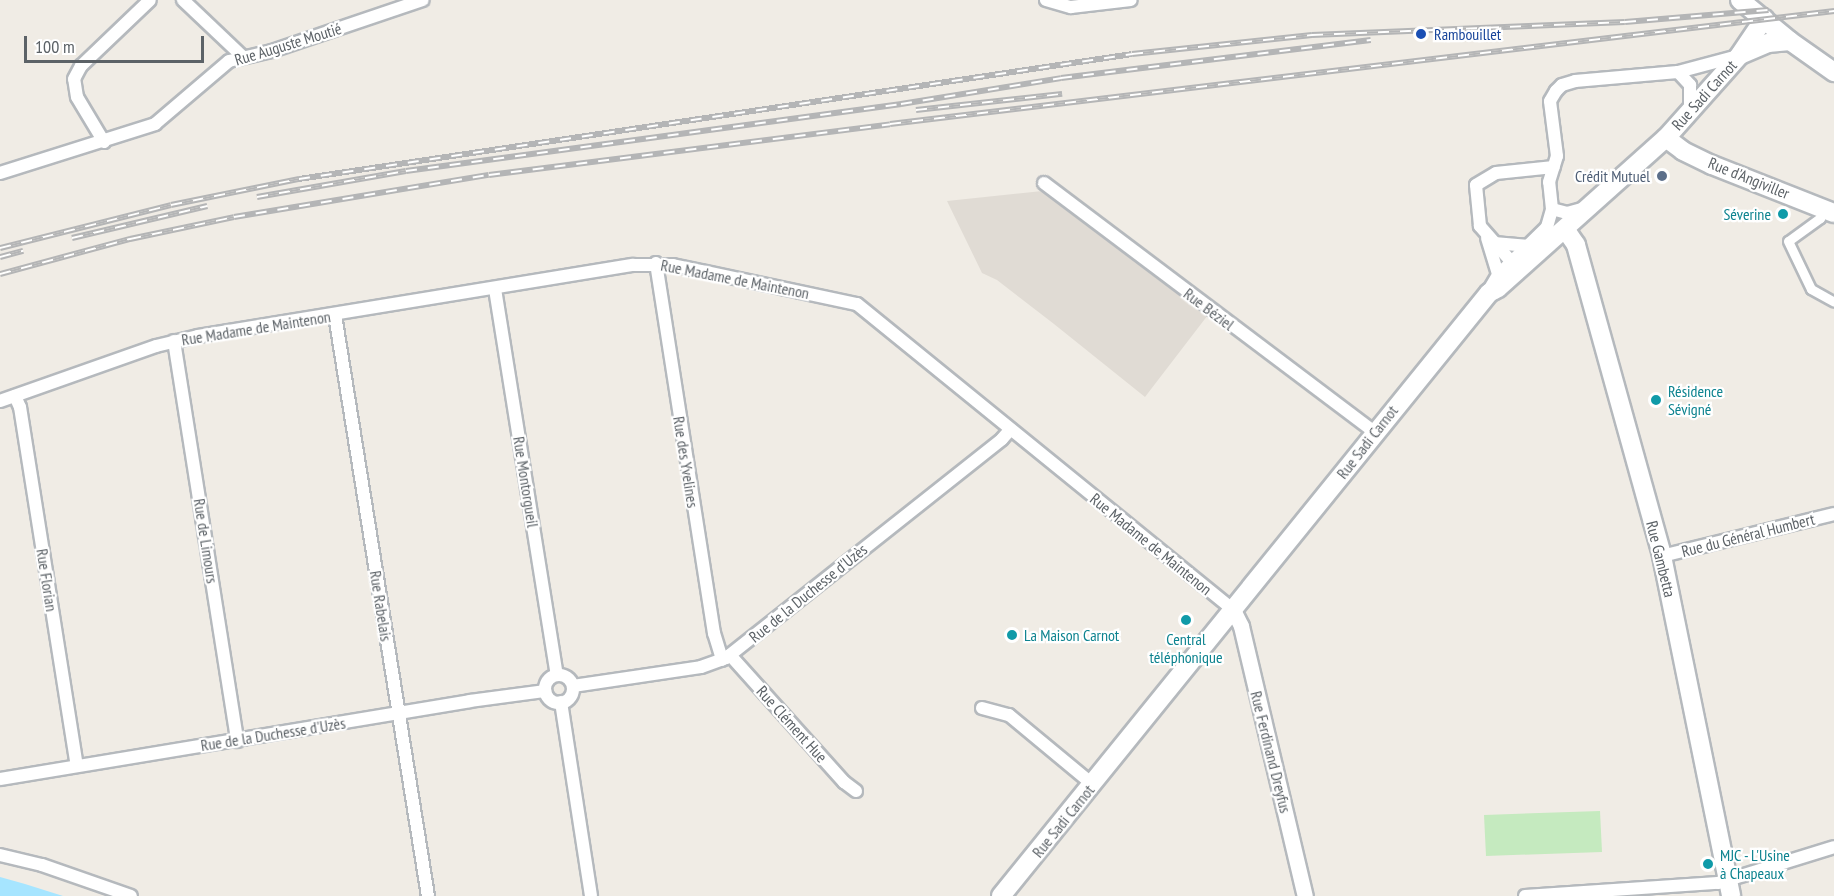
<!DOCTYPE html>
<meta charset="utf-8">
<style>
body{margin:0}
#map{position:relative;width:1834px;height:896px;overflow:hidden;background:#f0ece5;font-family:"PT Sans Narrow",sans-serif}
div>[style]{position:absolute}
.education>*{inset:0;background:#e0dbd4}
.green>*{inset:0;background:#c5eabf}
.water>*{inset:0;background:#a6e5ff}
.roads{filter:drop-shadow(2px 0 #b5b9bd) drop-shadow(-2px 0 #b5b9bd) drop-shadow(0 2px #b5b9bd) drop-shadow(0 -2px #b5b9bd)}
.pedestrian>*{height:9px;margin:-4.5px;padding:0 4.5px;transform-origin:4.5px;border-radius:4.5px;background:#fff}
.minor>*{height:12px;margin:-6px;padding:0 6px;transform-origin:6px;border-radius:6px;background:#fff}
.minor>.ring{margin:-6px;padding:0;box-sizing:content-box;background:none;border:12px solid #fff;border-radius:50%}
.tertiary>*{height:15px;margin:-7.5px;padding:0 7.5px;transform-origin:7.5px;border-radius:7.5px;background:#fff}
.secondary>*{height:18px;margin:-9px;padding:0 9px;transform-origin:9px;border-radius:9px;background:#fff}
.rail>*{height:6px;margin-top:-3px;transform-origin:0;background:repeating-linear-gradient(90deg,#fff 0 11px,#b4b5b6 0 22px);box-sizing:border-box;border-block:2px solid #b4b5b6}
.dots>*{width:16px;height:16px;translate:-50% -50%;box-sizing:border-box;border:3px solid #fff;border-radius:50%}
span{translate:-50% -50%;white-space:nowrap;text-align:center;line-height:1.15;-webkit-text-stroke:4.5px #fff;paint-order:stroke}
.transit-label{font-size:16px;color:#164399}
.left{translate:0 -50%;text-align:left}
.street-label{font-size:16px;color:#5c6267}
.service-label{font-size:16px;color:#4e5e75}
.right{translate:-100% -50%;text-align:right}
.culture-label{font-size:16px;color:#0d838f}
.scale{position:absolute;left:24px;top:36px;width:180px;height:27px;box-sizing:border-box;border:3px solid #5c6267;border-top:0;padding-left:8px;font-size:18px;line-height:21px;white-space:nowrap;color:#5c6267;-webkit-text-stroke:4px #fff;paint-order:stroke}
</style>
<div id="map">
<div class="education">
<i style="clip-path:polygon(1052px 190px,1211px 311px,1145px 397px,1054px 324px,997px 280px,982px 273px,947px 201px)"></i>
</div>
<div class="green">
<i style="clip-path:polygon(1600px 811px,1602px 852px,1486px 856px,1484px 815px)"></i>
</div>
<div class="water">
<i style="clip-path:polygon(0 877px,25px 884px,63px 896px,0 896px)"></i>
</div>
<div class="roads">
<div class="pedestrian">
<i style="left:1824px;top:209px;width:10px;rotate:114deg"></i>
<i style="left:1820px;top:218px;width:39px;rotate:144deg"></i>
<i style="left:1788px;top:241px;width:53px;rotate:64.4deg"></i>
<i style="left:1811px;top:289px;width:26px;rotate:29deg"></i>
</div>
<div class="minor">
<i style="left:183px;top:0;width:83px;rotate:43.5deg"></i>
<i style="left:1046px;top:0;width:26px;rotate:16deg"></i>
<i style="left:1071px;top:7px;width:60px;rotate:-6.7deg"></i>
<i style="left:1678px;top:72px;width:18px;rotate:47deg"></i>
<i style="left:1690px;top:85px;width:25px;rotate:90deg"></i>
<i style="left:104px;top:142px;width:52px;rotate:-121deg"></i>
<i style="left:77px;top:97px;width:18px;rotate:-99deg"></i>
<i style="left:74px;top:79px;width:15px;rotate:-62deg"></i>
<i style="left:81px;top:66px;width:95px;rotate:-43.7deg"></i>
<i style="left:0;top:173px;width:163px;rotate:-17.5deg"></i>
<i style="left:155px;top:124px;width:97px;rotate:-40.4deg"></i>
<i style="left:229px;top:61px;width:44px;rotate:-13.1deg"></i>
<i style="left:272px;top:51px;width:159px;rotate:-18.7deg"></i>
<i style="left:1044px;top:183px;width:414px;rotate:37deg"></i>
<i style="left:1552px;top:209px;width:16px;rotate:15deg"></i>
<i style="left:1567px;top:213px;width:16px;rotate:-15deg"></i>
<i style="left:1487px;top:238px;width:39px;rotate:73deg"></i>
<i style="left:1494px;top:243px;width:32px;rotate:5deg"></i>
<i style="left:656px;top:263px;width:375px;rotate:81.1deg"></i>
<i style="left:714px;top:633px;width:28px;rotate:73deg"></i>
<i style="left:1516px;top:267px;width:55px;rotate:-131.3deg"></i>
<i style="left:1480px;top:226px;width:41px;rotate:-95.6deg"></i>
<i style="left:1476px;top:185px;width:23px;rotate:-31deg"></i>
<i style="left:1496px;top:173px;width:58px;rotate:-5.9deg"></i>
<i style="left:495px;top:289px;width:391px;rotate:80.9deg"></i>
<i style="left:1489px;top:290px;width:17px;rotate:-59deg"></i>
<i style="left:1498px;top:275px;width:69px;rotate:-44.4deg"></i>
<i style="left:1547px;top:227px;width:19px;rotate:-74deg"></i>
<i style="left:1552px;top:209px;width:27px;rotate:-96deg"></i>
<i style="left:1549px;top:182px;width:27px;rotate:-73deg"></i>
<i style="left:1557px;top:156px;width:55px;rotate:-97.3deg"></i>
<i style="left:1550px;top:101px;width:12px;rotate:-59deg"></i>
<i style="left:1556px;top:91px;width:8px;rotate:-45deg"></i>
<i style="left:1562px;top:85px;width:14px;rotate:-17deg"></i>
<i style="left:1575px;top:81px;width:103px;rotate:-5deg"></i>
<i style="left:1678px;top:72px;width:62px;rotate:-14.9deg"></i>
<i style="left:335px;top:315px;width:588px;rotate:80.91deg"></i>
<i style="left:174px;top:341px;width:405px;rotate:81deg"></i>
<i style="left:15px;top:396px;width:12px;rotate:66deg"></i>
<i style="left:20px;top:407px;width:363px;rotate:81deg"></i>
<i style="left:0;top:401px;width:165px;rotate:-19.4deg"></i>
<i style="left:156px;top:346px;width:43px;rotate:-13.4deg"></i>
<i style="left:198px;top:336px;width:441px;rotate:-9.3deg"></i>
<i style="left:633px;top:265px;width:40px"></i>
<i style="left:673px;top:265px;width:188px;rotate:12deg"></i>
<i style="left:857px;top:304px;width:485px;rotate:39.1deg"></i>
<i style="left:1662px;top:556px;width:177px;rotate:-13.7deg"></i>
<i style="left:730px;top:655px;width:171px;rotate:48.1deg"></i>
<i style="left:844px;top:782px;width:15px;rotate:37deg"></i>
<i class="ring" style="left:545px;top:675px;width:16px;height:16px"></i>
<i style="left:573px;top:686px;width:129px;rotate:-8.4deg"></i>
<i style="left:701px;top:667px;width:27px;rotate:-20deg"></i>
<i style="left:726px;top:658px;width:352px;rotate:-38.4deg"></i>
<i style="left:1002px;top:439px;width:13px;rotate:-48deg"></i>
<i style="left:561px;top:702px;width:196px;rotate:81.2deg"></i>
<i style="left:982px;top:708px;width:28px;rotate:15deg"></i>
<i style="left:1009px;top:715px;width:108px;rotate:39.7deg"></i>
<i style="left:0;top:779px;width:476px;rotate:-9.4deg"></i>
<i style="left:470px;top:701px;width:76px;rotate:-7.6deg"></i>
<i style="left:0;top:855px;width:43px;rotate:13.4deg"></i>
<i style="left:42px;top:865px;width:94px;rotate:19.2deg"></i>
<i style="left:1525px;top:896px;width:193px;rotate:-3.9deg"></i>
<i style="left:1718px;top:883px;width:121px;rotate:-17.2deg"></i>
</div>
<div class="tertiary">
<i style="left:1233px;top:610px;width:18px;rotate:63deg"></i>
<i style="left:1241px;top:626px;width:277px;rotate:76.7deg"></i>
</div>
<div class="secondary">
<i style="left:1740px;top:0;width:65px;rotate:39.4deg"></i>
<i style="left:1790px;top:41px;width:54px;rotate:35.2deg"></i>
<i style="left:1740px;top:55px;width:30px;rotate:-23deg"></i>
<i style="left:1768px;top:43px;width:22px;rotate:-5deg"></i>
<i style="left:1666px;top:138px;width:21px;rotate:37deg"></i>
<i style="left:1683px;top:151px;width:32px;rotate:26deg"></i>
<i style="left:1712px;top:165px;width:131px;rotate:21.5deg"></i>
<i style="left:1565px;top:229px;width:19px;rotate:55deg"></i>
<i style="left:1576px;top:245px;width:323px;rotate:74.5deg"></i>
<i style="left:1662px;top:556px;width:347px;rotate:78.5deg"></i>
<i style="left:1001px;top:896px;width:776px;rotate:-51.02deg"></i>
<i style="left:1489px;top:293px;width:10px;rotate:-29deg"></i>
<i style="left:1498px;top:288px;width:225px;rotate:-41.8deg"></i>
<i style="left:1666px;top:138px;width:110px;rotate:-48.3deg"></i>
<i style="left:1739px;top:56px;width:45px;rotate:-56deg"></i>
</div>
</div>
<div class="rail">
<i style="left:916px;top:110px;width:147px;rotate:-6.3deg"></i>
<i style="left:257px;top:197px;width:151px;rotate:-9.9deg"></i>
<i style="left:406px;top:171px;width:500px;rotate:-7.7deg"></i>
<i style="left:901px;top:104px;width:162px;rotate:-9.2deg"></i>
<i style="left:1061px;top:78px;width:312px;rotate:-7deg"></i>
<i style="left:72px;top:238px;width:139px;rotate:-13.3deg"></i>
<i style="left:0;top:248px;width:176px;rotate:-14.1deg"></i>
<i style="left:171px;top:205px;width:131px;rotate:-11.5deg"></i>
<i style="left:299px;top:179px;width:842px;rotate:-8.53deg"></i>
<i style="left:1132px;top:54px;width:181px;rotate:-6deg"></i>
<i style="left:1312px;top:35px;width:313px;rotate:-2.4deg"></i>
<i style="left:1625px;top:22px;width:144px;rotate:-4.8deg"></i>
<i style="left:0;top:257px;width:24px;rotate:-15deg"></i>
<i style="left:0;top:274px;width:135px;rotate:-15.1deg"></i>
<i style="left:130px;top:239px;width:106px;rotate:-11.9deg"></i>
<i style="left:234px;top:217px;width:258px;rotate:-9.4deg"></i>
<i style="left:489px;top:175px;width:404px;rotate:-7.2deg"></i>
<i style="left:890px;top:124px;width:951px;rotate:-6.83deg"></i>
</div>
<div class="dots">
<i style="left:1421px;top:34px;background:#1a4fb4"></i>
<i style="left:1662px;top:176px;background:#5c6f8a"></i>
<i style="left:1783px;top:214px;background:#0f9aa8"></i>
<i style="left:1656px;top:400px;background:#0f9aa8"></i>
<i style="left:1186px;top:620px;background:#0f9aa8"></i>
<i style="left:1012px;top:635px;background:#0f9aa8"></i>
<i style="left:1708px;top:864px;background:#0f9aa8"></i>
</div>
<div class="transit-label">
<span class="left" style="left:1434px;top:34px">Rambouillet</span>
</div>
<div class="street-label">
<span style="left:288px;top:44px;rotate:-17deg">Rue Auguste Moutié</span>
<span style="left:1704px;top:95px;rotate:-48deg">Rue Sadi Carnot</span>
<span style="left:1749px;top:178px;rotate:22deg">Rue d'Angiviller</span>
<span style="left:735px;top:279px;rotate:11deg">Rue Madame de Maintenon</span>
<span style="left:1209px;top:309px;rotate:37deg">Rue Béziel</span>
<span style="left:256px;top:328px;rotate:-9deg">Rue Madame de Maintenon</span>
<span style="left:1367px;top:442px;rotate:-52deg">Rue Sadi Carnot</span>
<span style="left:686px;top:462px;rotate:81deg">Rue des Yvelines</span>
<span style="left:526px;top:482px;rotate:81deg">Rue Montorgueil</span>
<span style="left:1748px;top:535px;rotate:-14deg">Rue du Général Humbert</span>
<span style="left:206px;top:541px;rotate:81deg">Rue de Limours</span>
<span style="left:1151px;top:544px;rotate:39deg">Rue Madame de Maintenon</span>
<span style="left:1661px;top:559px;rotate:76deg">Rue Gambetta</span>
<span style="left:47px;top:580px;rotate:81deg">Rue Florian</span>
<span style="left:808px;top:593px;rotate:-39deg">Rue de la Duchesse d'Uzès</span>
<span style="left:381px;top:606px;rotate:81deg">Rue Rabelais</span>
<span style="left:792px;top:724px;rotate:48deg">Rue Clément Hue</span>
<span style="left:273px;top:734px;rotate:-9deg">Rue de la Duchesse d'Uzès</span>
<span style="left:1271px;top:752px;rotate:76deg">Rue Ferdinand Dreyfus</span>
<span style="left:1063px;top:821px;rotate:-51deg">Rue Sadi Carnot</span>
</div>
<div class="service-label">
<span class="right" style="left:1650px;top:176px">Crédit Mutuel</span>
</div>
<div class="culture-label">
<span class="right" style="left:1771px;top:214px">Séverine</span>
<span class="left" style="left:1668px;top:400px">Résidence<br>Sévigné</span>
<span class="left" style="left:1024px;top:635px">La Maison Carnot</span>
<span style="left:1186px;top:648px">Central<br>téléphonique</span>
<span class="left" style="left:1720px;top:864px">MJC - L'Usine<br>à Chapeaux</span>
</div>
<div class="scale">100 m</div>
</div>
